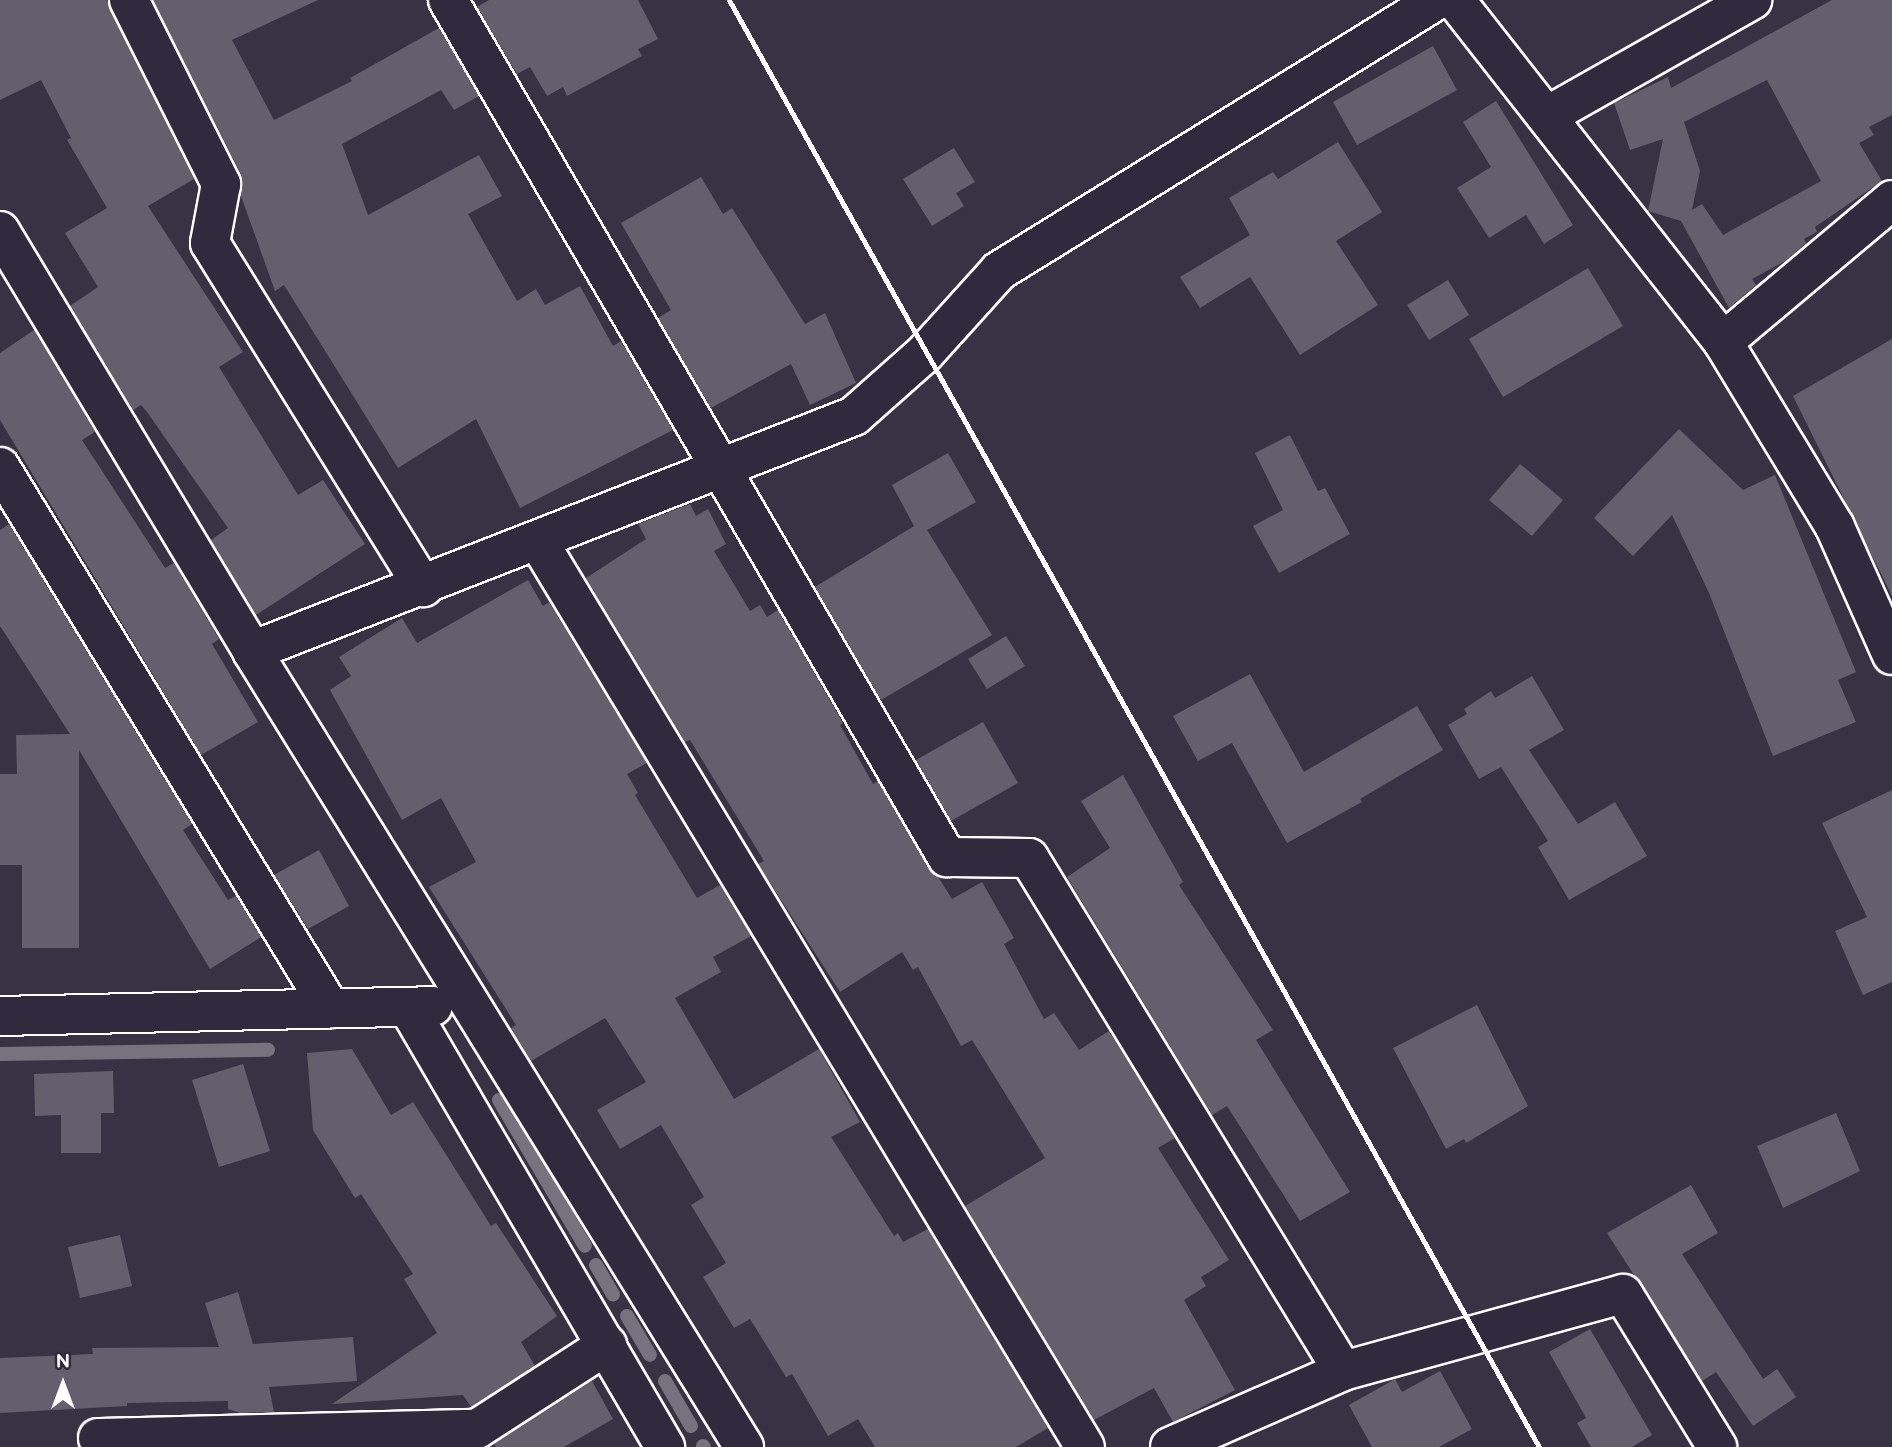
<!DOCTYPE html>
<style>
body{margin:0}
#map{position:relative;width:1892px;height:1447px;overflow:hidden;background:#373345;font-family:"Balsamiq Sans",sans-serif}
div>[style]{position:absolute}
.stream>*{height:14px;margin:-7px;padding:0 7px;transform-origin:7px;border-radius:7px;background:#76737f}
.building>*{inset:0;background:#635f6d}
.roads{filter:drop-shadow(2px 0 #fff) drop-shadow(-2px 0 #fff) drop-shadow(0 2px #fff) drop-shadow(0 -2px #fff)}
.minor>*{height:38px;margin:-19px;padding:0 19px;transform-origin:19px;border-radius:19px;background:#2f2a3d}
.rail>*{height:5px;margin:-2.5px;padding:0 2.5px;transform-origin:2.5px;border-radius:2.5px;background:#fff}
span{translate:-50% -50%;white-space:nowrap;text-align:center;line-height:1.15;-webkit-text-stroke:5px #2f2a3d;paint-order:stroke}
.north{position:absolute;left:28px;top:1349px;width:70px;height:70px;-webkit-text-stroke:5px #2f2a3d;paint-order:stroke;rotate:0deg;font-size:19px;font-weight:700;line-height:28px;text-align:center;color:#fff}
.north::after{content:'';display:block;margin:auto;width:24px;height:32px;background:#fff;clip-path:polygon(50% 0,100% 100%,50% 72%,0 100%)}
</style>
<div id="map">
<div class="stream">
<i style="left:0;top:1054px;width:268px;rotate:-0.9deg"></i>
<i style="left:499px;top:1100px;width:169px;rotate:59.5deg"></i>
<i style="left:596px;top:1265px;width:34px;rotate:60deg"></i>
<i style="left:627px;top:1316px;width:45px;rotate:59.5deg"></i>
<i style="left:665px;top:1381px;width:52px;rotate:60deg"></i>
<i style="left:703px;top:1446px;width:1px;rotate:45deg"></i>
</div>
<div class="building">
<i style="clip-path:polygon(0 0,107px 0,194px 179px,148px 206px,243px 352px,219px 367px,298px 495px,323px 480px,365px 544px,256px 615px,211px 540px,228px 528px,147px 412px,141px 405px,133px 410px,70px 306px,98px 287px,65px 233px,107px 208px,67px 140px,71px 138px,41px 80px,0 100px)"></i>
<i style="clip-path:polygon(153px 0,318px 0,232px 40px,274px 120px,352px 81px,350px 78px,439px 28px,479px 96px,454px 110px,441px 90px,342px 144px,368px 215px,479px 155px,502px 196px,468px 214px,517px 301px,536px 289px,545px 305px,580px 286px,613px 346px,621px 341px,673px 430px,520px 508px,476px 419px,398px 468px,284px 285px,275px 291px,241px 196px,241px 174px)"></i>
<i style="clip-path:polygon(489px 0,638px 0,658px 39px,638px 49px,642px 56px,567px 96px,563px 87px,547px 96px,530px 67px,517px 74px,477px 7px)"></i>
<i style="clip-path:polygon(evenodd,1832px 0,1892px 0,1892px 115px,1869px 127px,1874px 135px,1859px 143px,1882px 181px,1815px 227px,1817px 232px,1804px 239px,1806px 243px,1785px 261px,1752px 279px,1756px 285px,1729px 308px,1681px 221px,1648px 211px,1663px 139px,1630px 150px,1614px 103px,1668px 77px,1671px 88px,1832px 0,1767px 80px,1821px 181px,1723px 235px,1702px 204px,1692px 210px,1700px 171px,1684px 122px,1767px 80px)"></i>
<i style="clip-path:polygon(1433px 46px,1457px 90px,1357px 145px,1333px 102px)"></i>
<i style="clip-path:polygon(1496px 101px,1573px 225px,1544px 244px,1526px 215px,1489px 238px,1457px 188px,1491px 167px,1463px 122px)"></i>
<i style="clip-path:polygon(1338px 142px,1382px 212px,1336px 241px,1378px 305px,1300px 355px,1250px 277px,1200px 308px,1180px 277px,1250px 235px,1229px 198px,1273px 172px,1278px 179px)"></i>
<i style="clip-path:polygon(954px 148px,975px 182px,956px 193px,964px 206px,932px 226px,903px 179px)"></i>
<i style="clip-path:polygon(701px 177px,723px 214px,732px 208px,805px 324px,825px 313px,856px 383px,810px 405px,791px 364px,711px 408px,658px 318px,671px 310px,621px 223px)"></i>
<i style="clip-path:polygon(1588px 268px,1623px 326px,1503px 397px,1469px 339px)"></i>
<i style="clip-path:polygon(1448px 280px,1469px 315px,1429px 340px,1407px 305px)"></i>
<i style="clip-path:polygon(34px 330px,95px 432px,82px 440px,165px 568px,174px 563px,219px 639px,212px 644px,258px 722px,201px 755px,0 420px,0 353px)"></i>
<i style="clip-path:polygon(1892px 339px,1892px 596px,1793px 396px)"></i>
<i style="clip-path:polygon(1679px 429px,1743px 490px,1775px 475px,1856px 672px,1838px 680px,1856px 722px,1773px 756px,1709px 593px,1672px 515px,1633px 556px,1594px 518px)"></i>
<i style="clip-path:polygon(1290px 435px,1318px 491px,1325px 488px,1350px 534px,1279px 573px,1253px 526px,1283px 510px,1255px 453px)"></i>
<i style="clip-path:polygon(948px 453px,976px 502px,927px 530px,992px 635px,881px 700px,815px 587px,914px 526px,892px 485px)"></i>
<i style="clip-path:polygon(1520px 464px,1563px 500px,1532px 536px,1489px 500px)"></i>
<i style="clip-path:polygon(690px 504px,696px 516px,708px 509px,726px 544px,714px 551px,750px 611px,760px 605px,767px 617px,778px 610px,843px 723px,840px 725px,873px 784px,878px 781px,952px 899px,982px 882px,1014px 938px,1004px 944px,1044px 1019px,1054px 1013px,1079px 1050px,1109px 1031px,1175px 1138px,1158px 1148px,1229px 1260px,1201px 1277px,1206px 1286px,1184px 1300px,1235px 1390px,1173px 1422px,1154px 1388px,1094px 1420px,965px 1206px,1045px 1158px,972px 1040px,961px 1046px,918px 967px,913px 970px,902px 952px,840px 992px,758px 864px,764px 861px,690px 740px,685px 742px,586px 578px,646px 539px,638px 524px)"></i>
<i style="clip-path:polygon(9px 524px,192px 824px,183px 830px,228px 900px,236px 896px,261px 937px,210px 969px,79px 750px,79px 948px,22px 948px,22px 865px,0 865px,0 774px,17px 774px,16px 735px,70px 734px,0 626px,0 530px)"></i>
<i style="clip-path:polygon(528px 580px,543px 606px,549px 602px,647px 763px,627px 774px,638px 793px,635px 795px,697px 898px,720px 885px,751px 936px,713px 957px,721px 972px,675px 998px,734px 1099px,819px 1049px,860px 1122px,831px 1137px,894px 1236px,898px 1233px,903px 1242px,928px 1229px,1048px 1428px,1016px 1447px,875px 1447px,858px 1419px,828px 1436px,792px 1374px,786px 1377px,750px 1319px,734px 1328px,703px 1277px,726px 1263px,691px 1205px,704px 1197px,661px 1125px,620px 1149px,597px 1110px,646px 1082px,605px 1018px,531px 1061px,511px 1028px,516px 1025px,429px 887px,476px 862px,441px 798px,402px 820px,330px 690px,351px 676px,339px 657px,402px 618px,417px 643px)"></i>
<i style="clip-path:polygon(1006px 636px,1025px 666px,987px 689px,968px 659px)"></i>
<i style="clip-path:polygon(1250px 674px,1304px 772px,1417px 706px,1443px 750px,1360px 799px,1362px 802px,1287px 843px,1232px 743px,1198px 761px,1173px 716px)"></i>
<i style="clip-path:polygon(1532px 676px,1564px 730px,1529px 750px,1578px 824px,1615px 802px,1647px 856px,1569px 900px,1538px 847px,1548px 841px,1501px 767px,1479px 779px,1448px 725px,1467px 714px,1464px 709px,1491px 691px,1495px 698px)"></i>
<i style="clip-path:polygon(983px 722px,1018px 783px,951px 821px,916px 760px)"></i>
<i style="clip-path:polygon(1123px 775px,1183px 882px,1179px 885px,1273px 1030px,1256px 1040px,1350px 1192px,1300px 1221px,1227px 1106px,1212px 1115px,1067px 877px,1110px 848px,1081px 801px)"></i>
<i style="clip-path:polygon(1892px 790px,1892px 982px,1863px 995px,1835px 931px,1867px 917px,1822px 823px)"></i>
<i style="clip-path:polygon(319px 850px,349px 906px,308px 929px,274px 875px)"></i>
<i style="clip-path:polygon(1477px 1005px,1528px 1106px,1466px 1143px,1464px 1139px,1446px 1149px,1393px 1048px)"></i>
<i style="clip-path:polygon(352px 1049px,391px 1115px,413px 1102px,491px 1226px,496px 1223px,557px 1316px,521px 1342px,535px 1366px,471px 1407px,463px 1395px,332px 1404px,437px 1333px,404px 1279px,413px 1274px,361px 1194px,355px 1198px,313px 1130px,307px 1053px)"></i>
<i style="clip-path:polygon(243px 1064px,270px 1151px,219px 1167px,192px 1080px)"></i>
<i style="clip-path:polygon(113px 1071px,114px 1113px,101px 1113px,101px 1153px,61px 1153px,61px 1115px,35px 1116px,34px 1074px)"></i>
<i style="clip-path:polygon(1836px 1113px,1860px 1171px,1783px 1208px,1757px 1146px)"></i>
<i style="clip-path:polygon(1691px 1185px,1718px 1233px,1682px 1254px,1763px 1379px,1777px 1369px,1796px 1397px,1753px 1426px,1716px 1372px,1702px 1381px,1607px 1233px)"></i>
<i style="clip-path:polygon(120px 1235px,132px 1286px,80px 1298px,68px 1247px)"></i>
<i style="clip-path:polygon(238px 1292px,253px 1344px,353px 1337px,357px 1381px,269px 1387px,274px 1412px,240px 1413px,228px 1409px,228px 1401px,127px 1403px,127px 1406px,0 1413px,0 1358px,93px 1354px,92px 1348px,219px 1347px,205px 1303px)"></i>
<i style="clip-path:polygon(1590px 1329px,1652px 1435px,1632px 1447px,1591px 1447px,1577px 1423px,1586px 1418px,1549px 1352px)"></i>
<i style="clip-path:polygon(1440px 1371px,1472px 1429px,1439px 1447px,1372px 1447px,1349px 1405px,1395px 1379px,1402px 1392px)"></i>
<i style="clip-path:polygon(592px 1381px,613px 1419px,564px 1447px,496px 1447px,494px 1444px)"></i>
</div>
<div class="roads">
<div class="minor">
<i style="left:129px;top:0;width:206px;rotate:63.4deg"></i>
<i style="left:221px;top:184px;width:60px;rotate:100.6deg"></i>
<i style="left:210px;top:243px;width:405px;rotate:58.2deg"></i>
<i style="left:448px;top:0;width:992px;rotate:59.79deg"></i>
<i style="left:947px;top:857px;width:82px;rotate:0.7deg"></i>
<i style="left:1029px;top:858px;width:601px;rotate:58.53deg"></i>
<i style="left:1455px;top:0;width:434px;rotate:51.9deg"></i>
<i style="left:1723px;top:342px;width:216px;rotate:58.8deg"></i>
<i style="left:1835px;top:527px;width:140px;rotate:66deg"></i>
<i style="left:1547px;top:116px;width:236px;rotate:-29.5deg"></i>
<i style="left:0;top:231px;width:490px;rotate:59deg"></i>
<i style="left:252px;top:651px;width:936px;rotate:58.28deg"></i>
<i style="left:1723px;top:342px;width:221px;rotate:-40deg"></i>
<i style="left:0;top:467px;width:634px;rotate:58.62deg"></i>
<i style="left:538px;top:541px;width:1058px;rotate:58.88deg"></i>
<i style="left:252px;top:651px;width:646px;rotate:-21.32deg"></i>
<i style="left:854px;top:416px;width:95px;rotate:-41.6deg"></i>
<i style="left:925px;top:353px;width:110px;rotate:-47.9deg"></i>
<i style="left:999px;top:271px;width:515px;rotate:-31.75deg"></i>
<i style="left:408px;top:1007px;width:510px;rotate:59.71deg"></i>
<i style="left:0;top:1016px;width:433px;rotate:-1.3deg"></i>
<i style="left:98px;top:1438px;width:379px;rotate:-1.4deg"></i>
<i style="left:477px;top:1429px;width:155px;rotate:-32.9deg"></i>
<i style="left:1170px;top:1447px;width:189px;rotate:-23.7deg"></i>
<i style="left:1343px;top:1371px;width:290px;rotate:-15.4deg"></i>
<i style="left:1623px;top:1294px;width:180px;rotate:58.4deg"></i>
</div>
</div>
<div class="rail">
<i style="left:729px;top:0;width:1658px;rotate:60.76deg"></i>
</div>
<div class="north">N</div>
</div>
